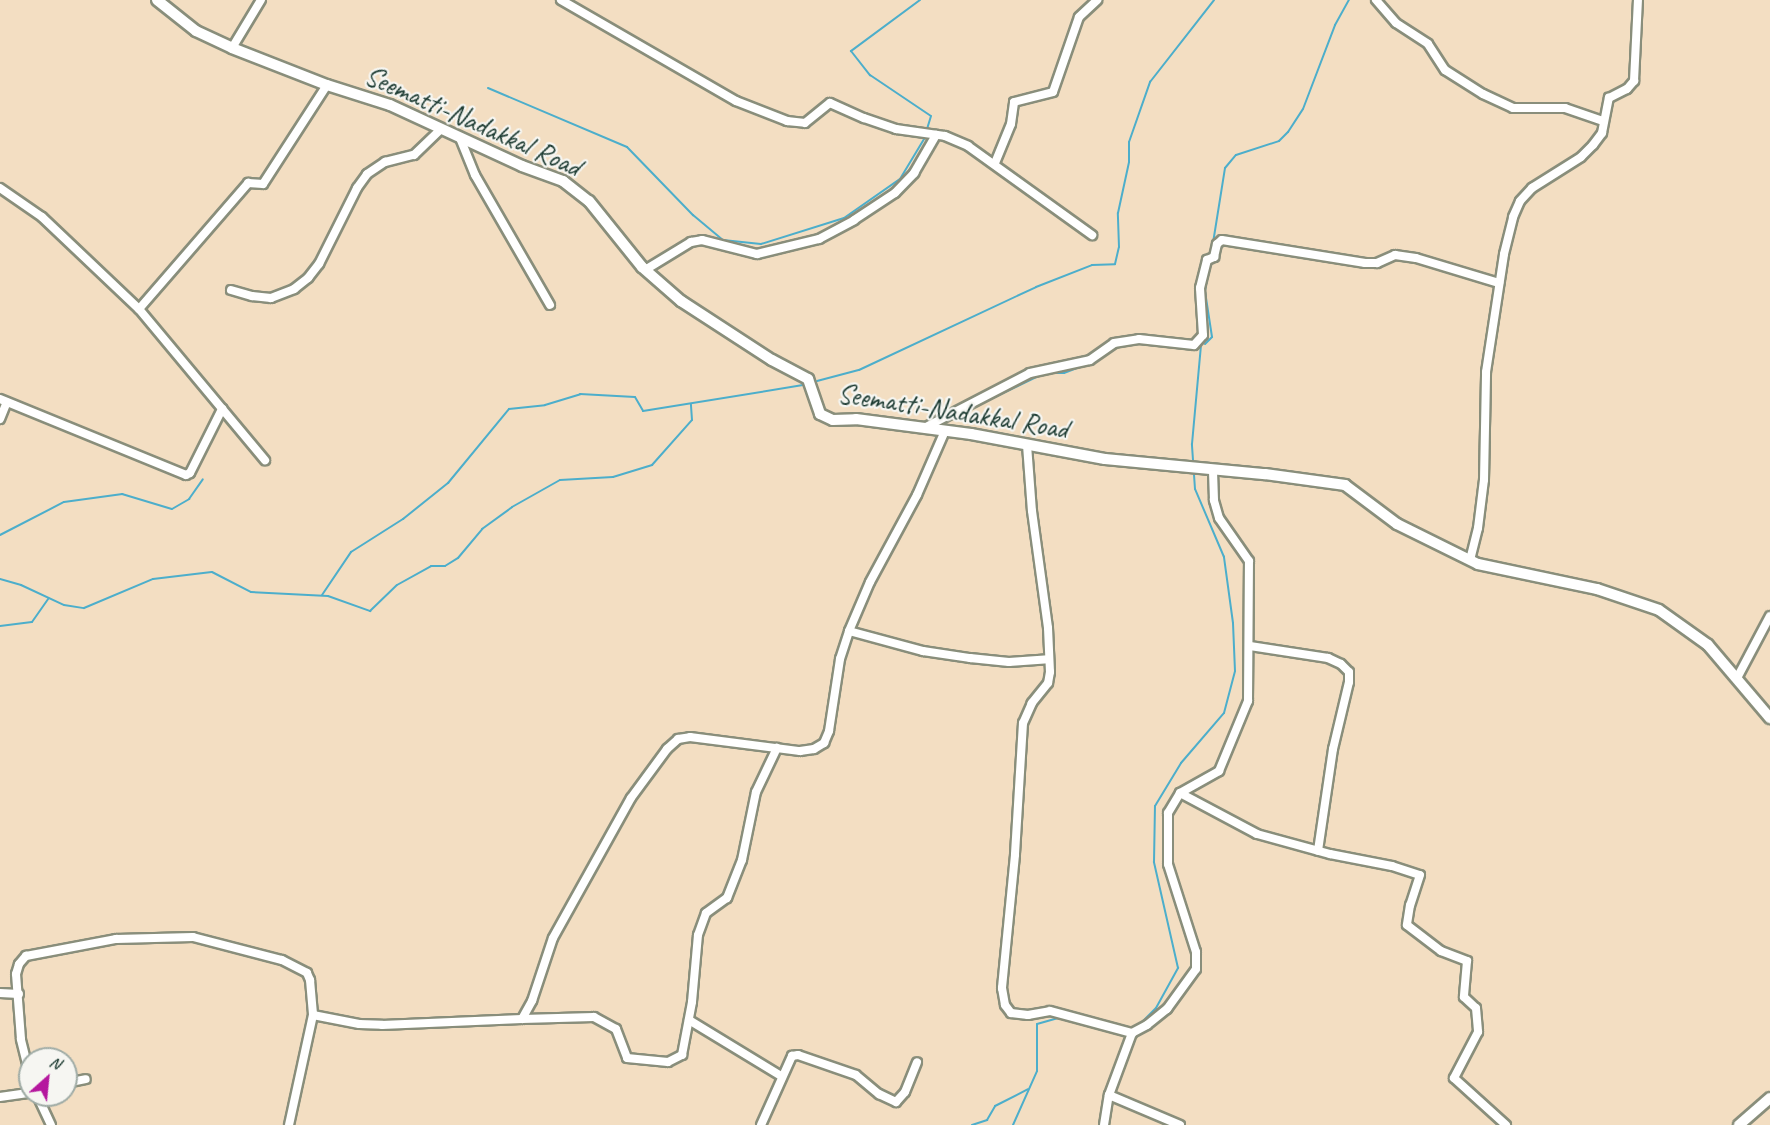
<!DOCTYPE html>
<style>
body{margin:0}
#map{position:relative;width:1770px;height:1125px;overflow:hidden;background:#f3dec2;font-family:Caveat,sans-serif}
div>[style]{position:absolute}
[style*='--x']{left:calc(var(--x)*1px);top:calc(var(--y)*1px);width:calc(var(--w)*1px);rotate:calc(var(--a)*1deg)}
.stream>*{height:2px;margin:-1px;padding:0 1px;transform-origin:1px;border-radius:1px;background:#4caecb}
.roads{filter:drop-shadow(2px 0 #898e7b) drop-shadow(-2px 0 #898e7b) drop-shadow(0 2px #898e7b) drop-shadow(0 -2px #898e7b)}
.minor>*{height:8px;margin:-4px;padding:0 4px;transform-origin:4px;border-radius:4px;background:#fff}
.tertiary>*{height:10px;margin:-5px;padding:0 5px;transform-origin:5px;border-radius:5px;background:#fff}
span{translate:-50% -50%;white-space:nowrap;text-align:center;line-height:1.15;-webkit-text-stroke:4.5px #f6f6f2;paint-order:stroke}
.street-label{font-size:28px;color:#1f3d34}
.north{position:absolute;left:18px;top:1047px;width:60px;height:60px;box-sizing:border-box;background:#f6f6f2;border:2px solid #a0aca6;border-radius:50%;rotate:27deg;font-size:16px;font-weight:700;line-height:24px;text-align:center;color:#1f3d34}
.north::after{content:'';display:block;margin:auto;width:21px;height:27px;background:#b5179e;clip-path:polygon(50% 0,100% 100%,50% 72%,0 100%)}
</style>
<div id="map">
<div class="stream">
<div style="--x:920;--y:0;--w:86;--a:143.5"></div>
<div style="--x:851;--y:51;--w:31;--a:52"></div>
<div style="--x:870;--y:75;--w:73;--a:33.9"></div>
<div style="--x:931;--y:116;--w:14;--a:107"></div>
<div style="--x:488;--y:88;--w:151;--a:23"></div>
<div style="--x:627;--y:147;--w:95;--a:45.9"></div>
<div style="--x:693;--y:215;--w:39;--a:40"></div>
<div style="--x:723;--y:240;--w:38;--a:6"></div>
<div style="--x:761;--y:244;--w:87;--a:-17.4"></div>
<div style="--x:844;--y:218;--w:68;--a:-34.9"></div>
<div style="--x:900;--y:179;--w:47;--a:-59"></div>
<div style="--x:1213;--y:243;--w:76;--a:-80.9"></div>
<div style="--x:1225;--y:168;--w:17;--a:-50"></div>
<div style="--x:1236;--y:155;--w:45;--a:-18"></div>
<div style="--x:1279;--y:141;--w:13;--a:-45"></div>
<div style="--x:1288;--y:132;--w:27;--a:-57"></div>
<div style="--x:1303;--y:109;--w:90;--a:-69.1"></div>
<div style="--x:1335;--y:25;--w:29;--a:-61"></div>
<div style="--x:1135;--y:343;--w:57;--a:6"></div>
<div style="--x:1205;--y:344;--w:10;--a:-45"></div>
<div style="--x:1212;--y:337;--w:47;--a:-98.7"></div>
<div style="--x:1205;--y:291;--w:19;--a:-81"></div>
<div style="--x:817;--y:381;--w:43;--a:-14.7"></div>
<div style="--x:859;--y:370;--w:195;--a:-25.1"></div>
<div style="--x:1036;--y:287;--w:60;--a:-21.4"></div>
<div style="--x:1092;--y:265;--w:23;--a:-2"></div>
<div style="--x:1115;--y:264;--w:17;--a:-77"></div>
<div style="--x:1119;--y:247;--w:34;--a:-92"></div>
<div style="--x:1118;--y:213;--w:52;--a:-77.8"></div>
<div style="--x:1129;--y:162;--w:20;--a:-90"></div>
<div style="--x:1129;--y:142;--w:64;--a:-70.7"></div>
<div style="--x:1150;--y:82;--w:104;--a:-52"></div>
<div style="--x:964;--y:412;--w:90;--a:-25.7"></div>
<div style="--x:1045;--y:373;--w:19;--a:0"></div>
<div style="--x:1064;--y:373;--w:31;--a:-21"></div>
<div style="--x:1193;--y:460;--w:16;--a:-94"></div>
<div style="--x:1192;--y:444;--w:98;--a:-84.8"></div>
<div style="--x:0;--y:535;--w:72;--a:-27.3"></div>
<div style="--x:64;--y:502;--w:59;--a:-7.9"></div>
<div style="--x:122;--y:494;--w:52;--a:16.7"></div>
<div style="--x:172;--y:509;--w:20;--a:-30"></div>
<div style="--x:189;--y:499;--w:24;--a:-55"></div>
<div style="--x:0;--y:579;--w:22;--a:16"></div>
<div style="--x:21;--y:585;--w:47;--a:24.9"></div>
<div style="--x:64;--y:605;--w:20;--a:9"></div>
<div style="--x:84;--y:608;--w:75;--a:-22.8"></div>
<div style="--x:153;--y:579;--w:59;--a:-6.8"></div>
<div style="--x:212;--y:572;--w:44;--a:27.1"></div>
<div style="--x:251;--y:592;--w:77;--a:3"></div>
<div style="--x:328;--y:596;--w:45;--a:19.7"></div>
<div style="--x:370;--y:611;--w:37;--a:-44"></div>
<div style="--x:397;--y:585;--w:39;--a:-29"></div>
<div style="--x:431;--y:566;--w:14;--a:0"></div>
<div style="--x:445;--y:566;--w:15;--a:-32"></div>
<div style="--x:458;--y:558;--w:38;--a:-50"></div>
<div style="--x:482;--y:529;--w:37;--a:-36"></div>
<div style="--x:512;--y:507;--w:55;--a:-29.4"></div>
<div style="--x:560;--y:480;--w:53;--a:-3.2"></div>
<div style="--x:613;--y:477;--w:41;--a:-17.1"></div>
<div style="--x:652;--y:465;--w:60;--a:-48.4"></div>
<div style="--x:692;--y:420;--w:16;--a:-94"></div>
<div style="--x:322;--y:595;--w:52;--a:-56"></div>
<div style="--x:351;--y:552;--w:62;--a:-32.4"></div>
<div style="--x:403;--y:519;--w:58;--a:-38.7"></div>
<div style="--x:448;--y:483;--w:96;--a:-50.5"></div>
<div style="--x:509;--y:409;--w:36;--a:-6"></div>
<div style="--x:545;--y:405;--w:37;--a:-17"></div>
<div style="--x:580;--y:394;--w:55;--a:3.1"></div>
<div style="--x:635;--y:397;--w:16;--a:60"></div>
<div style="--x:643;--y:411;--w:162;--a:-9.2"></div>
<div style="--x:0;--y:626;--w:32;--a:-7"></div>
<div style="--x:32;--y:622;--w:29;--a:-55"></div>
<div style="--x:1139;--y:1025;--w:24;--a:-45"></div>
<div style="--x:1156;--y:1008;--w:46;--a:-61.2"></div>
<div style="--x:1178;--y:968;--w:109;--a:-102.8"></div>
<div style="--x:1154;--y:862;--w:56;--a:-89"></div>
<div style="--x:1155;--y:806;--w:50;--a:-58.8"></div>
<div style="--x:1181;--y:763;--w:66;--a:-49.3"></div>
<div style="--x:1224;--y:713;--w:43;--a:-75.3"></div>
<div style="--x:1235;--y:671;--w:48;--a:-92.4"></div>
<div style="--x:1233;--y:623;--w:67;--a:-97.8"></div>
<div style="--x:1224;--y:557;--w:74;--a:-113.1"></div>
<div style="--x:1195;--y:489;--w:14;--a:-94"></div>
<div style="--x:972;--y:1125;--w:16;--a:-18"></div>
<div style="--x:987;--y:1120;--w:16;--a:-60"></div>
<div style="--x:995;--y:1106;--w:37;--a:-27"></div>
<div style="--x:1013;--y:1125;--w:59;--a:-66"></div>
<div style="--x:1037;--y:1071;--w:47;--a:-90"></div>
<div style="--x:1037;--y:1024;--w:22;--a:-16"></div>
<div style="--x:1058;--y:1018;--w:13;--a:13"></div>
</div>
<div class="roads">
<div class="minor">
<div style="--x:561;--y:0;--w:202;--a:30"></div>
<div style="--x:736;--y:101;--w:55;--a:21.4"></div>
<div style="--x:787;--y:121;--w:18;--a:6"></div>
<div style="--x:805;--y:123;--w:32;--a:-39"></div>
<div style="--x:830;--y:103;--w:37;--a:24"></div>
<div style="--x:864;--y:118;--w:34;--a:19"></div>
<div style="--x:896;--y:129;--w:49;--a:8.1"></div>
<div style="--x:945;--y:136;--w:25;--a:23"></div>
<div style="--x:968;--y:146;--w:153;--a:35.7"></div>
<div style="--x:1376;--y:0;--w:30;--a:49"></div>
<div style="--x:1396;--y:23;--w:38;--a:33"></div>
<div style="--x:1428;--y:44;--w:31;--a:57"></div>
<div style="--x:1445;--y:70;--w:45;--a:32.3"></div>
<div style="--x:1483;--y:94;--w:33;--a:25"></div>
<div style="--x:1513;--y:108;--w:52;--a:0"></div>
<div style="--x:1565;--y:108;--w:40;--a:18.9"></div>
<div style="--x:232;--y:48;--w:56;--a:-58.9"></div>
<div style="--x:460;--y:138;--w:40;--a:68"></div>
<div style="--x:475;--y:175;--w:150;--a:60"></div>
<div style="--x:995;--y:163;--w:42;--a:-67.7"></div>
<div style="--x:1011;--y:124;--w:22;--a:-82"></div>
<div style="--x:1014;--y:102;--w:40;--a:-14.4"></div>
<div style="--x:1053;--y:92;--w:79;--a:-70.9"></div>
<div style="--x:1079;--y:17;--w:25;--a:-43"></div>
<div style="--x:0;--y:188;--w:51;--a:34.6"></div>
<div style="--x:42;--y:217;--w:134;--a:43.5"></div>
<div style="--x:139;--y:309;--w:167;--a:-49.1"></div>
<div style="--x:248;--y:183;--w:15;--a:4"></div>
<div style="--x:263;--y:184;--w:118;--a:-57.1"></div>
<div style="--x:645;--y:270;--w:54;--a:-31.3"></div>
<div style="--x:691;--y:242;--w:11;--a:-10"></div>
<div style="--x:702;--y:240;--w:57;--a:14.3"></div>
<div style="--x:757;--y:254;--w:64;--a:-13.6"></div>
<div style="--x:819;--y:239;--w:40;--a:-28"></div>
<div style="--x:854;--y:220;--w:49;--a:-33.4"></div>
<div style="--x:895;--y:193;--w:28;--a:-46"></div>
<div style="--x:914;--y:173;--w:44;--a:-59.9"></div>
<div style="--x:231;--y:290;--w:22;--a:16"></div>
<div style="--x:252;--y:296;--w:19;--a:6"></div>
<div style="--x:271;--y:298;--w:25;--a:-21"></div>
<div style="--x:294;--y:289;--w:18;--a:-38"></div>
<div style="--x:308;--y:278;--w:18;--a:-52"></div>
<div style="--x:319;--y:264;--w:85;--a:-63.4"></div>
<div style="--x:357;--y:188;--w:17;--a:-54"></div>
<div style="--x:367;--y:174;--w:22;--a:-34"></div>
<div style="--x:385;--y:162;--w:30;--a:-14"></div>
<div style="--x:414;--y:155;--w:37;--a:-44"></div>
<div style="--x:139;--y:309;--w:197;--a:50.2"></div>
<div style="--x:0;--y:399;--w:201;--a:22.2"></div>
<div style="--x:186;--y:475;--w:4;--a:-27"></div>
<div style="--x:190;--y:473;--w:72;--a:-63.4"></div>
<div style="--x:0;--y:419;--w:18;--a:-68"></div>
<div style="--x:924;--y:428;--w:119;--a:-27.4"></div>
<div style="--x:1030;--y:373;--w:61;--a:-12.2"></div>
<div style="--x:1090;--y:360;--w:29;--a:-35"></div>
<div style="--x:1114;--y:343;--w:25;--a:-9"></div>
<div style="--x:1139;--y:339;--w:55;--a:6.2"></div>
<div style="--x:1194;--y:345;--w:13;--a:-48"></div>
<div style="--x:1203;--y:335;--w:47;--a:-93.7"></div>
<div style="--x:1200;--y:288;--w:29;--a:-76"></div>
<div style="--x:1207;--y:260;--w:8;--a:-23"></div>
<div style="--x:1214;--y:257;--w:13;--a:-77"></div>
<div style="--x:1217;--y:244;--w:6;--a:-39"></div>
<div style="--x:1222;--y:240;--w:145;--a:9.1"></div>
<div style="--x:1365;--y:263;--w:12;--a:0"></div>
<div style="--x:1377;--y:263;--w:20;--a:-24"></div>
<div style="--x:1395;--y:255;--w:21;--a:8"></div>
<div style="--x:1416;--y:258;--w:87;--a:16.8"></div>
<div style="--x:1027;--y:445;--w:66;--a:85.7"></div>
<div style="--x:1032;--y:511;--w:118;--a:82.2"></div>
<div style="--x:1048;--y:628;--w:44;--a:87.4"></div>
<div style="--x:1050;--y:672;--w:11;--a:100"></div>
<div style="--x:1048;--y:683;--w:26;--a:129"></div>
<div style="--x:1032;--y:703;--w:22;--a:114"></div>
<div style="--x:1023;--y:723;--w:132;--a:93.5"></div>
<div style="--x:1015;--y:855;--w:134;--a:95.6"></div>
<div style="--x:1002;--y:988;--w:17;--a:80"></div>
<div style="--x:1005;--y:1005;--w:10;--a:53"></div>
<div style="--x:1011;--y:1013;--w:17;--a:7"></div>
<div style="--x:1028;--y:1015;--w:22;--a:-10"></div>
<div style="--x:1050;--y:1011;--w:85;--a:15"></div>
<div style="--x:1470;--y:560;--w:33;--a:-76"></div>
<div style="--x:1478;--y:528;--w:48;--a:-82.9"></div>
<div style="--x:1484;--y:480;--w:108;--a:-88.9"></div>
<div style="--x:1486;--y:372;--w:119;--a:-81.3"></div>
<div style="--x:1504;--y:254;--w:38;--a:-76"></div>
<div style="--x:1513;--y:217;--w:17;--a:-66"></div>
<div style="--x:1520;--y:201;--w:18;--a:-47"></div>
<div style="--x:1532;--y:188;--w:58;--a:-32.3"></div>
<div style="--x:1581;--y:157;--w:17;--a:-45"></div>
<div style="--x:1593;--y:145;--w:15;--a:-53"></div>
<div style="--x:1602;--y:133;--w:36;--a:-79"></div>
<div style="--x:1609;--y:98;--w:20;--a:-27"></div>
<div style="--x:1627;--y:89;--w:11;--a:-49"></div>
<div style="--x:1634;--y:81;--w:81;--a:-87.2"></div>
<div style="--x:849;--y:631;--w:77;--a:15.1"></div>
<div style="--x:923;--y:651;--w:48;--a:8.5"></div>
<div style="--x:970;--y:658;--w:39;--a:6"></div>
<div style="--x:1009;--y:662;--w:39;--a:-4"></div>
<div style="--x:1250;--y:646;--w:79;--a:8.7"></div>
<div style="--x:1328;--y:658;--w:14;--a:25"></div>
<div style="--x:1341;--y:664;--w:11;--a:45"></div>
<div style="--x:1349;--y:672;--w:10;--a:90"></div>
<div style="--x:1349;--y:682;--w:69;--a:103.4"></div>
<div style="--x:1333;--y:749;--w:103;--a:98.4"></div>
<div style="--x:1737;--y:678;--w:70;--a:-62"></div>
<div style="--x:1180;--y:793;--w:87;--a:28"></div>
<div style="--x:1257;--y:834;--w:76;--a:15.3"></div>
<div style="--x:1330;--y:854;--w:63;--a:11"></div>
<div style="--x:1392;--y:866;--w:29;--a:18"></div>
<div style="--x:1420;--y:875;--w:32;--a:108"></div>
<div style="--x:1410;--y:905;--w:20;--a:99"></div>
<div style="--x:1407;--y:925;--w:43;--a:37.4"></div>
<div style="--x:1441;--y:951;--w:28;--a:21"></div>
<div style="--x:1467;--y:961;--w:36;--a:95"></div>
<div style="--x:1464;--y:997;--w:16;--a:43"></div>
<div style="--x:1476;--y:1008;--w:24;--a:85"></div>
<div style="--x:1478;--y:1032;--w:52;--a:117.6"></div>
<div style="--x:1454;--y:1078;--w:70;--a:42.1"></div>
<div style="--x:0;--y:993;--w:19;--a:3"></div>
<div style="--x:522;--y:1019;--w:72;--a:-1.6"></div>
<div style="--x:594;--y:1017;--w:25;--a:29"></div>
<div style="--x:616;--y:1029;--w:31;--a:69"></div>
<div style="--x:627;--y:1058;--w:41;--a:5.6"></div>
<div style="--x:668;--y:1062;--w:16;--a:-27"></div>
<div style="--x:682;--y:1055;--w:54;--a:-79.3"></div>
<div style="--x:692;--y:1002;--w:67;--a:-84.9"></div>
<div style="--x:698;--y:935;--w:23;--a:-70"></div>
<div style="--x:706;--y:913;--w:26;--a:-36"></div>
<div style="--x:727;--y:898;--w:41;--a:-68.5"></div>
<div style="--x:742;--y:860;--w:69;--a:-78.4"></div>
<div style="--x:756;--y:792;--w:49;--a:-64.5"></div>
<div style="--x:689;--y:1020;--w:108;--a:31.3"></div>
<div style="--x:30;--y:1076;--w:38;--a:-104"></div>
<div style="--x:21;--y:1039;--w:65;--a:-94.4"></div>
<div style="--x:16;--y:974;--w:10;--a:-73"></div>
<div style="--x:19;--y:964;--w:11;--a:-49"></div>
<div style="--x:26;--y:956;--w:92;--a:-10.7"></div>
<div style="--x:116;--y:939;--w:77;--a:-1.5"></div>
<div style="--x:193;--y:937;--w:92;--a:14.5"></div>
<div style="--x:282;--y:960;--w:28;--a:27"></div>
<div style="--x:307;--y:973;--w:8;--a:67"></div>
<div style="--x:310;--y:980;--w:35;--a:85"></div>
<div style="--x:313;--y:1015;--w:47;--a:11.1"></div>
<div style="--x:359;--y:1024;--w:23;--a:2"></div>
<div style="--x:382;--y:1025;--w:140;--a:-2.5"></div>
<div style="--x:522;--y:1019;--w:21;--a:-61"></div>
<div style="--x:532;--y:1001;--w:66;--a:-71.6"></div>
<div style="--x:553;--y:938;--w:160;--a:-60.9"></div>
<div style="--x:631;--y:798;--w:61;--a:-53.7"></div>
<div style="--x:667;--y:749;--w:15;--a:-42"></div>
<div style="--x:678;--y:739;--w:12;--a:-9"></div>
<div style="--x:690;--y:737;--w:111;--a:7.3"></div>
<div style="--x:800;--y:751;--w:14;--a:-8"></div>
<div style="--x:814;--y:749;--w:12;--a:-31"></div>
<div style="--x:824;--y:743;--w:13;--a:-67"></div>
<div style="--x:829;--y:731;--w:73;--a:-81.3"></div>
<div style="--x:840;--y:659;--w:29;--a:-72"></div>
<div style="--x:849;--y:631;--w:53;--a:-66.8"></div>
<div style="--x:870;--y:582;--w:99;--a:-61.6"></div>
<div style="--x:917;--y:495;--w:70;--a:-66.4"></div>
<div style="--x:66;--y:1083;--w:20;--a:-11"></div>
<div style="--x:37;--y:1095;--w:33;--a:65"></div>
<div style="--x:1109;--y:1095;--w:77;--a:22.9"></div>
<div style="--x:0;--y:1097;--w:30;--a:-8"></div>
<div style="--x:289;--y:1125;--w:113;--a:-77.7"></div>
<div style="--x:761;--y:1125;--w:76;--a:-65.8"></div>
<div style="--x:792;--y:1056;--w:6;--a:-9"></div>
<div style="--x:798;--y:1055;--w:61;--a:19"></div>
<div style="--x:856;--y:1075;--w:30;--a:40"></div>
<div style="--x:879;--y:1094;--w:19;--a:25"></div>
<div style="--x:896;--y:1102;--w:13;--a:-48"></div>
<div style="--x:905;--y:1092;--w:32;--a:-68"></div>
<div style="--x:1104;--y:1125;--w:30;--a:-81"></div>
<div style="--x:1109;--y:1095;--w:66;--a:-69.6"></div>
<div style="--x:1132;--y:1033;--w:17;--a:-28"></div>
<div style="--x:1147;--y:1025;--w:26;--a:-39"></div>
<div style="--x:1167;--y:1009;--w:49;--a:-54.1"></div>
<div style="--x:1196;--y:969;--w:17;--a:-90"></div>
<div style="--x:1196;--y:952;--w:92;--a:-107.7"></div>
<div style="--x:1168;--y:864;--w:51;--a:-90"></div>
<div style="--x:1168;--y:813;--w:23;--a:-59"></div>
<div style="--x:1180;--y:793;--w:45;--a:-29.4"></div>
<div style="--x:1219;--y:771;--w:76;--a:-67.5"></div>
<div style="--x:1248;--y:701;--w:140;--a:-89.6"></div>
<div style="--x:1249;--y:561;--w:52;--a:-124.9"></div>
<div style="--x:1219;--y:518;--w:19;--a:-106"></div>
<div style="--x:1214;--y:500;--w:31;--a:-92"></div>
</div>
<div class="tertiary">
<div style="--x:157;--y:0;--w:50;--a:38.5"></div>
<div style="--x:196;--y:31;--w:40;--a:25"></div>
<div style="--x:232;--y:48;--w:102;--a:21.3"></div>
<div style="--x:327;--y:85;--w:66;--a:17.6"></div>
<div style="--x:390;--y:105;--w:145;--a:24.8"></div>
<div style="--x:522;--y:166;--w:44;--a:20.1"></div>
<div style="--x:563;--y:181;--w:33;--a:38"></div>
<div style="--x:589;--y:201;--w:85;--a:51.2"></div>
<div style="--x:642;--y:267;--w:52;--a:41.1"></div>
<div style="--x:681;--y:301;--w:108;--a:33"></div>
<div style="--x:772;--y:360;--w:41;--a:27.8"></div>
<div style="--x:808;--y:379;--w:37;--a:71"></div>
<div style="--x:820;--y:414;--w:14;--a:25"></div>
<div style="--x:833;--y:420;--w:23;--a:-2"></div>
<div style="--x:856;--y:419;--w:116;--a:7.4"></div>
<div style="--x:971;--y:434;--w:136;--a:10.6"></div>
<div style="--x:1105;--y:459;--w:161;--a:5.4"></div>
<div style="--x:1265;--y:474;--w:81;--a:7.8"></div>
<div style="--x:1345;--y:485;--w:65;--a:36.9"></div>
<div style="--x:1397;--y:524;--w:90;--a:26.3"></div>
<div style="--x:1478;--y:564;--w:122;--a:11.9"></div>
<div style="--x:1597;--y:589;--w:65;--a:18.7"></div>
<div style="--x:1659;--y:610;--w:60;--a:35.5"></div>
<div style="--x:1708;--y:645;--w:96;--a:49.7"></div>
<div style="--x:1739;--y:1125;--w:41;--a:-41.1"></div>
</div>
</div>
<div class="street-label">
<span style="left:473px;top:121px;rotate:24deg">Seematti-Nadakkal Road</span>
<span style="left:953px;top:411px;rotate:9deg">Seematti-Nadakkal Road</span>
</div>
<div class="north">N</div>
</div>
